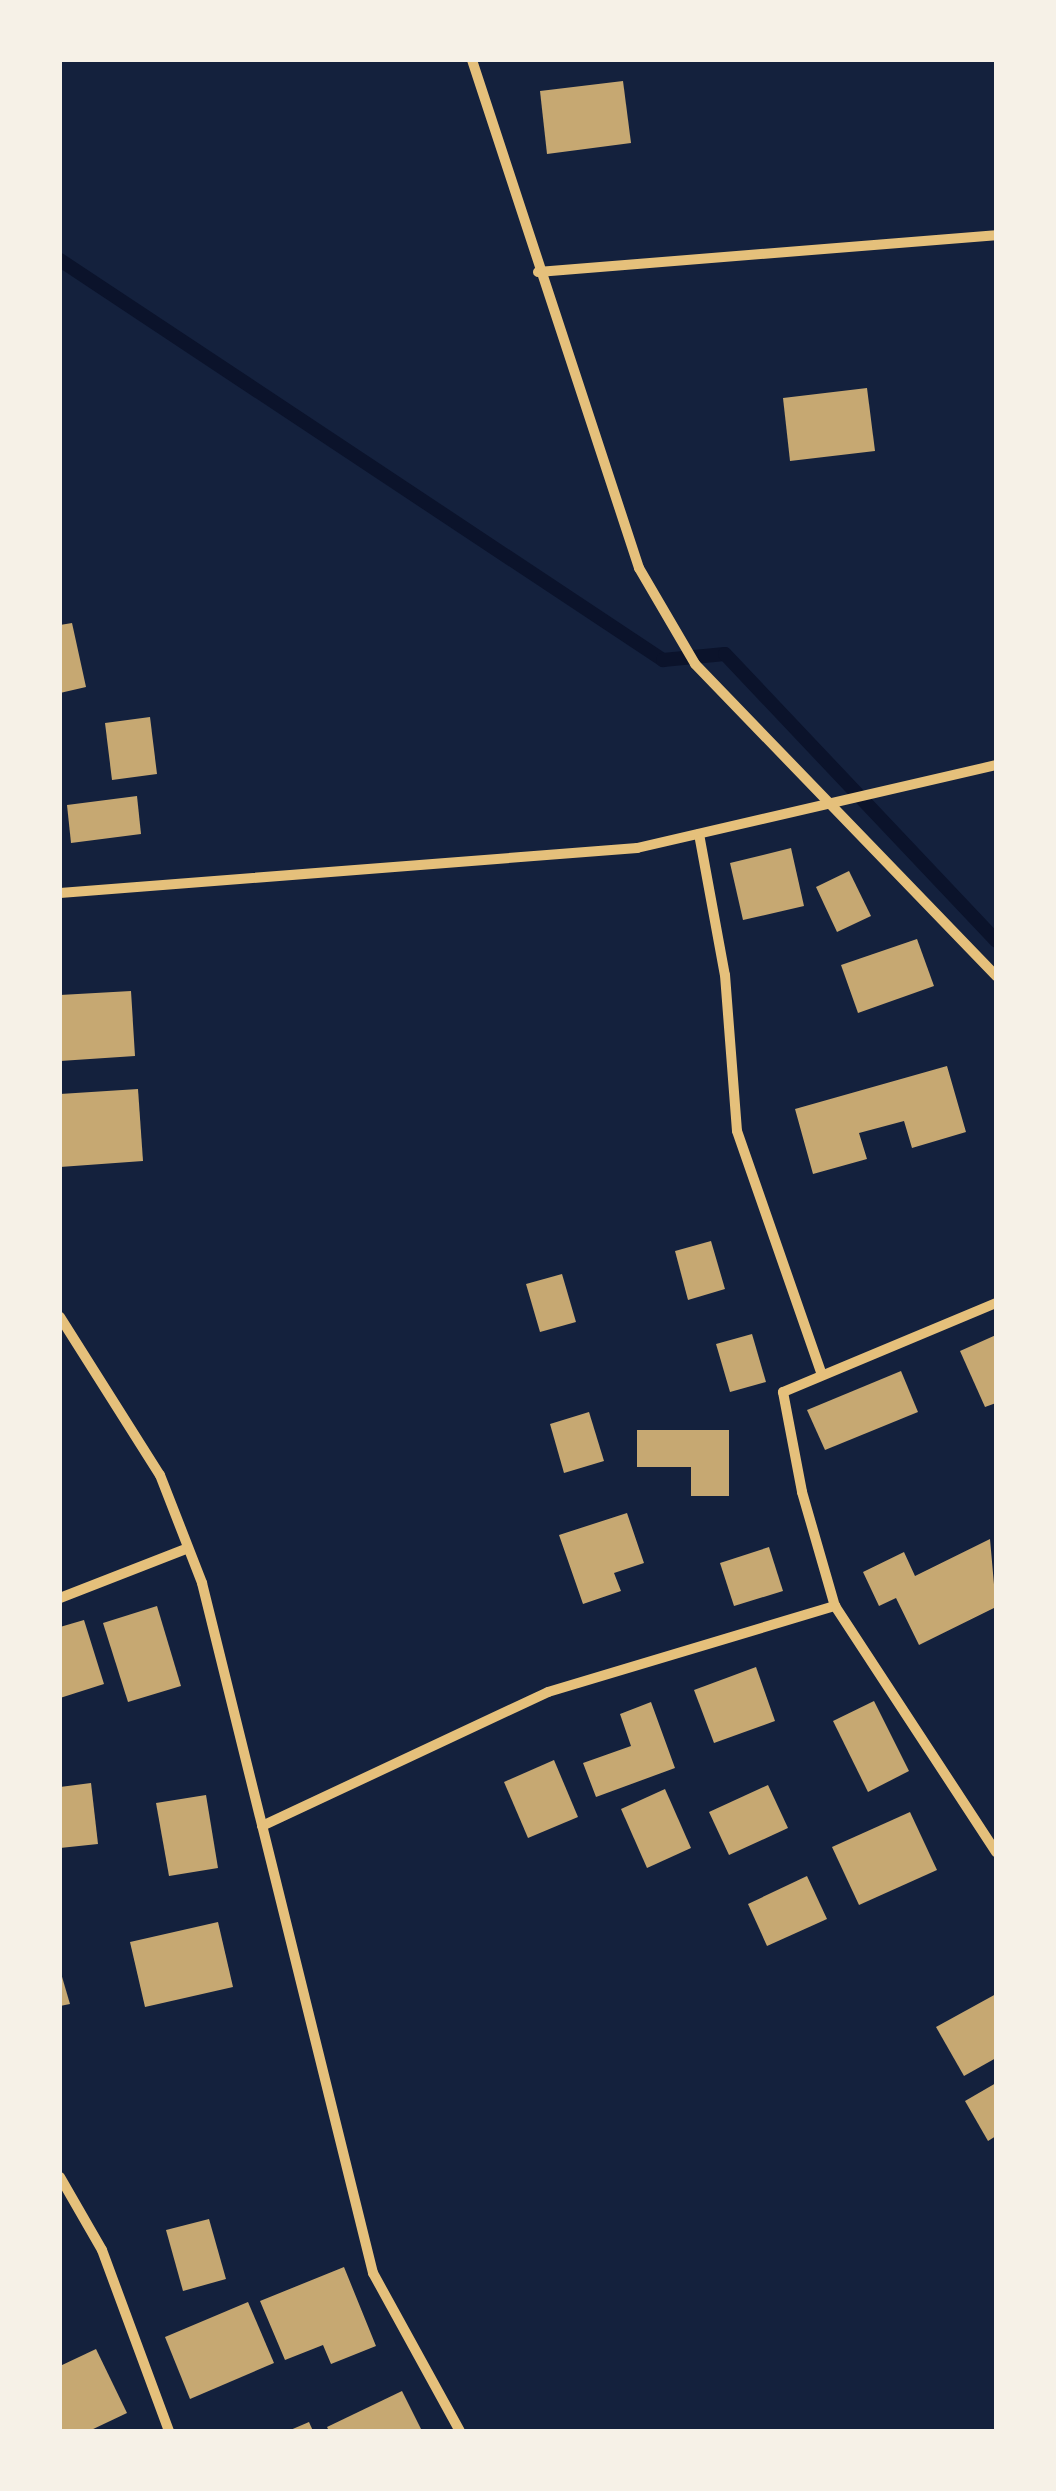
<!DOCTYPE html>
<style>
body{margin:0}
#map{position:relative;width:1056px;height:2491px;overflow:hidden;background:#14213d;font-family:Cabin,sans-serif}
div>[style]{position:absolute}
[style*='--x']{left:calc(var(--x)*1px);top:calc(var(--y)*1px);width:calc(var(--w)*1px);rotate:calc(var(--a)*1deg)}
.stream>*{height:14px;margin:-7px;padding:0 7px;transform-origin:7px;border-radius:7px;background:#0b132b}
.building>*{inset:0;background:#c6a872}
.minor>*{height:10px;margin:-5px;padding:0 5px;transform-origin:5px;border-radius:5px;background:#e5c07b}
span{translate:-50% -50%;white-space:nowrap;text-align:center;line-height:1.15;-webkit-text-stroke:8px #f6f1e7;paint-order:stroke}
.frame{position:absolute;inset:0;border:62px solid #f6f1e7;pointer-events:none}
</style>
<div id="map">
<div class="stream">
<div style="--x:60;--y:260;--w:724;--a:33.56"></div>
<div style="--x:663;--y:660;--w:62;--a:-5.5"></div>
<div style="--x:725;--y:654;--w:395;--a:46.6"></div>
</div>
<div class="building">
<div style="clip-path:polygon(623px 81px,631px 143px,547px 154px,540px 91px)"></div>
<div style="clip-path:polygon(867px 388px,875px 451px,790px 461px,783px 398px)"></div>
<div style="clip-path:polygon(72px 623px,86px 687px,60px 693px,60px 625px)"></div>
<div style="clip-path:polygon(150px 717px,157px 774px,112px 780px,105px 723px)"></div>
<div style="clip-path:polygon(137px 796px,141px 834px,71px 843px,67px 805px)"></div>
<div style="clip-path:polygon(791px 848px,804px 906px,743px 920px,730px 863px)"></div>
<div style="clip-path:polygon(849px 871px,871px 916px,837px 932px,816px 887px)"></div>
<div style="clip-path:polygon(917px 939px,934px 986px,858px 1013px,841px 965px)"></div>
<div style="clip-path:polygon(131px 991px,135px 1056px,60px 1061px,60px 995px)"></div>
<div style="clip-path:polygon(947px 1066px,966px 1132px,912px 1148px,904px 1121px,859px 1133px,867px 1159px,813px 1174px,795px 1109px)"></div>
<div style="clip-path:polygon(138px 1089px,143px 1161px,60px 1167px,60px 1094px)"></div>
<div style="clip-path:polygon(711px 1241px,725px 1289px,688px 1300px,675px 1251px)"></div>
<div style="clip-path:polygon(562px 1274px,576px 1322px,540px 1332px,526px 1284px)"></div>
<div style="clip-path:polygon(752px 1334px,766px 1382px,730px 1392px,716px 1344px)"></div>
<div style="clip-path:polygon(996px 1335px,996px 1403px,985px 1407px,960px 1351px)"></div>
<div style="clip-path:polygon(901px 1371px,918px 1412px,825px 1450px,807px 1410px)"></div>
<div style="clip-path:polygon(589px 1412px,604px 1461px,564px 1473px,550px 1424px)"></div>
<div style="clip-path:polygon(637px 1430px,729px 1430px,729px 1496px,691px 1496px,691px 1467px,637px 1467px)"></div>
<div style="clip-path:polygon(627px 1513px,644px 1563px,614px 1573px,621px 1591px,583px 1604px,559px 1535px)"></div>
<div style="clip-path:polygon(990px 1539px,996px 1607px,919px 1645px,896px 1598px,879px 1606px,863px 1572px,904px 1552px,915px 1576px)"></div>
<div style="clip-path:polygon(769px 1547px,783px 1591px,734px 1606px,720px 1563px)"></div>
<div style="clip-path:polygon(157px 1606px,181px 1686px,128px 1702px,103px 1623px)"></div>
<div style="clip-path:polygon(84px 1620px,104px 1684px,60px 1698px,60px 1627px)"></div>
<div style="clip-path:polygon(756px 1667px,775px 1721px,714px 1743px,694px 1690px)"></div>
<div style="clip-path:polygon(874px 1701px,909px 1771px,868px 1792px,833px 1721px)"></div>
<div style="clip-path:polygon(651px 1702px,675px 1768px,596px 1797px,583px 1763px,631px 1746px,620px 1714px)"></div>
<div style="clip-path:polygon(554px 1760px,578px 1817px,528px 1838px,504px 1782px)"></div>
<div style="clip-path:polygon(91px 1783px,98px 1844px,60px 1848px,60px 1787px)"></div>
<div style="clip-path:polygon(768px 1785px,788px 1828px,729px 1855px,709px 1812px)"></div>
<div style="clip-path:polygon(665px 1789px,691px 1848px,647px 1868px,621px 1809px)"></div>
<div style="clip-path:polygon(206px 1795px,218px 1868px,169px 1876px,156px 1803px)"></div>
<div style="clip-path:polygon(910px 1812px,937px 1870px,859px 1905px,832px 1847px)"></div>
<div style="clip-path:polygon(807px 1876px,827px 1919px,767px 1946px,748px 1904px)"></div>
<div style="clip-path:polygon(218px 1922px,233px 1987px,145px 2007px,130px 1942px)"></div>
<div style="clip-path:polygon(60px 1970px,70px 2004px,60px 2006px)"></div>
<div style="clip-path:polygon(996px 1994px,996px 2058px,964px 2076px,936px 2027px)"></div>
<div style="clip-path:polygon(996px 2083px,996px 2136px,988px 2141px,965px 2101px)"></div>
<div style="clip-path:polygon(209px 2219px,226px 2279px,183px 2291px,166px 2230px)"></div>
<div style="clip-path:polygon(344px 2267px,376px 2346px,331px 2364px,323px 2345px,285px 2360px,260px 2301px)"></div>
<div style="clip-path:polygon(248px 2302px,274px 2363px,190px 2399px,165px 2337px)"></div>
<div style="clip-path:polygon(96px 2349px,127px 2413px,89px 2431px,60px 2431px,60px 2366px)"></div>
<div style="clip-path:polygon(402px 2391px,422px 2431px,329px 2431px,327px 2427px)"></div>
<div style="clip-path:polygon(309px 2422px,313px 2431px,288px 2431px)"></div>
</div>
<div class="minor">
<div style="--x:472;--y:60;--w:535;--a:71.8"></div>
<div style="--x:639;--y:568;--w:111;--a:59.7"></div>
<div style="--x:695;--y:664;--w:434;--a:46"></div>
<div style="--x:538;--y:272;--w:459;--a:-4.6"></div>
<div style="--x:699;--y:834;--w:143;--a:79.6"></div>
<div style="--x:725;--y:975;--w:156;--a:85.6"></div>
<div style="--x:737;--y:1131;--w:258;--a:70.8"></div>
<div style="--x:60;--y:893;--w:579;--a:-4.46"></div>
<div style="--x:637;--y:848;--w:368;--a:-13"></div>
<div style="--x:996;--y:1303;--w:231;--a:157.3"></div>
<div style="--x:783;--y:1392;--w:102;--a:79.2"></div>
<div style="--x:802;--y:1492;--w:119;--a:73.9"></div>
<div style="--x:835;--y:1606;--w:294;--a:56.8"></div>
<div style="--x:60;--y:1317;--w:187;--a:57.7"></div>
<div style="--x:160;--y:1475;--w:116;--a:68.7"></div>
<div style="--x:202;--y:1583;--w:711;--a:76.08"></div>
<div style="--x:373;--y:2273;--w:180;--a:61.2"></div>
<div style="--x:60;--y:1598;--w:137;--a:-21.3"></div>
<div style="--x:262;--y:1826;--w:316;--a:-25.1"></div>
<div style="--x:548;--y:1692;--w:300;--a:-16.7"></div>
<div style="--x:60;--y:2177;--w:84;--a:60.1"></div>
<div style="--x:102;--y:2250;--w:193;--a:69.7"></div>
</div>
<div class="frame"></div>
</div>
